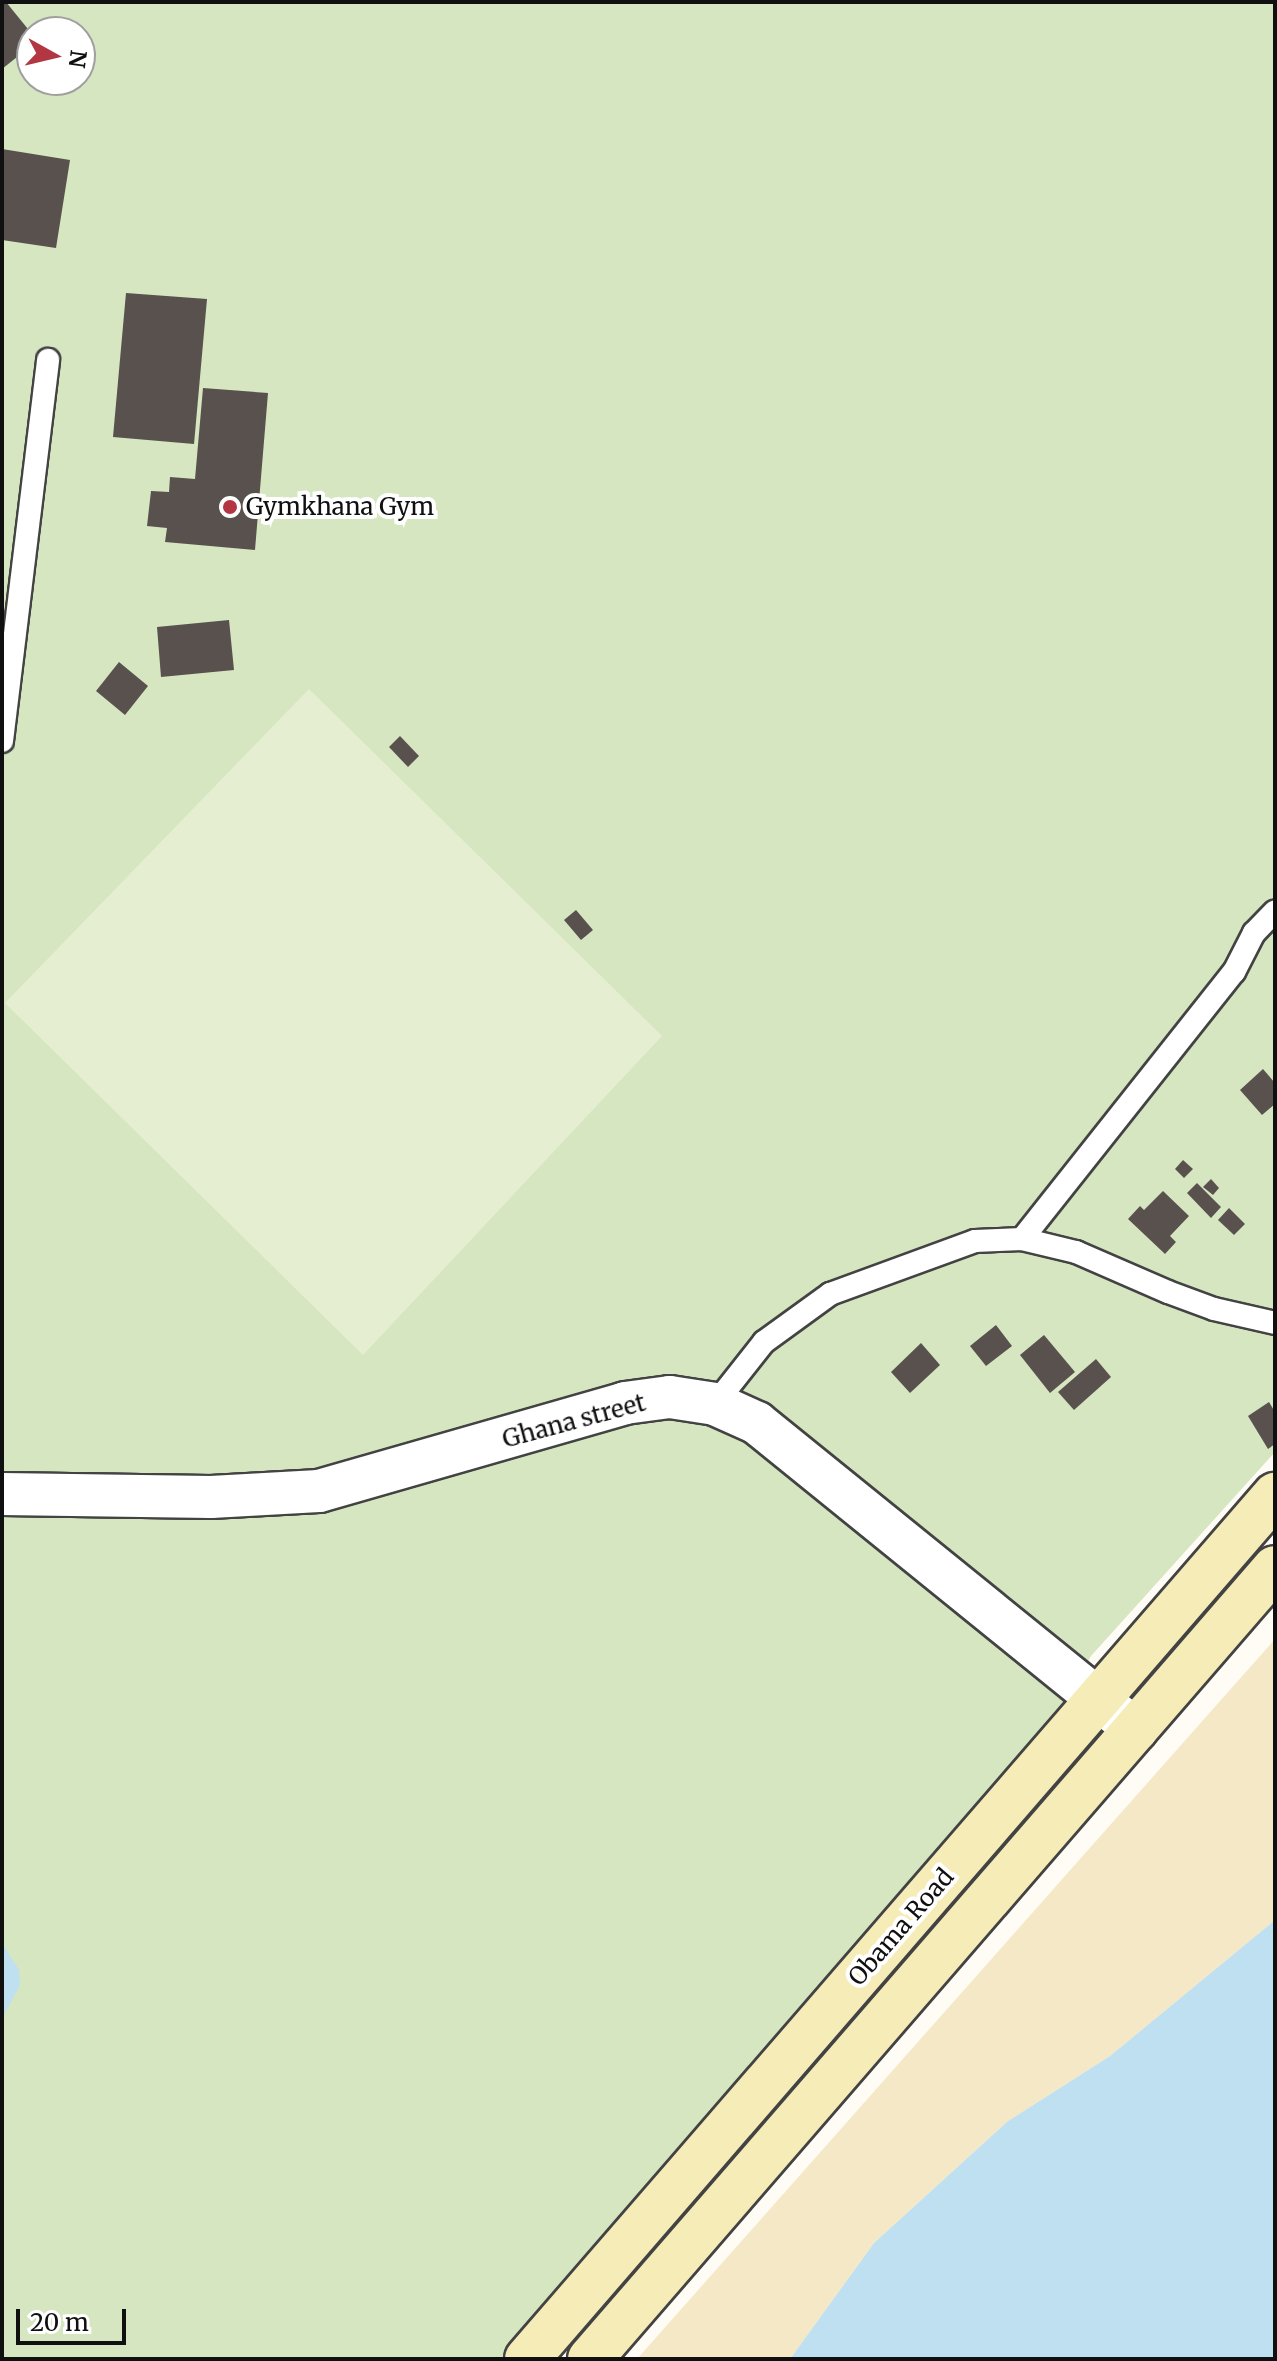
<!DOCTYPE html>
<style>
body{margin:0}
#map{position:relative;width:1277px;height:2361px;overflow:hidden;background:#fefcf5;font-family:Merriweather,serif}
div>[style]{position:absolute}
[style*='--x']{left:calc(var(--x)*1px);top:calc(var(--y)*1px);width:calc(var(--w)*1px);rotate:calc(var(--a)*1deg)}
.green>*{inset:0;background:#d6e6c1}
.sand>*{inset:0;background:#f5e8c6}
.pitch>*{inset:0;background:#e6eed2}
.water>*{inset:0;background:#bfe0f0}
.building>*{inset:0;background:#58514e}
.roads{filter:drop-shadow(2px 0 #434343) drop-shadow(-2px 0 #434343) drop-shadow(0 2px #434343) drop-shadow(0 -2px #434343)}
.lane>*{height:22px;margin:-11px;padding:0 11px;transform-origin:11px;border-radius:11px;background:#fff}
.street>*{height:42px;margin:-21px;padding:0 21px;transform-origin:21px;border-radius:21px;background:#fff}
.secondary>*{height:44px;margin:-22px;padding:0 22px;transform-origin:22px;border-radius:22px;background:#f6ecb8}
.dots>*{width:22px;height:22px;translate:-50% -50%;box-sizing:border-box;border:4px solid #fff;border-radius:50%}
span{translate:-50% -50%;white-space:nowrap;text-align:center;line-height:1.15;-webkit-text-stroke:8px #fff;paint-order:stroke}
.poi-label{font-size:24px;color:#101010}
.left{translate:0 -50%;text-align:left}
.street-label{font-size:24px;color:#101010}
.frame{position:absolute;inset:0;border:4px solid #101010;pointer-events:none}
.north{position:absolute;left:16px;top:16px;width:80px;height:80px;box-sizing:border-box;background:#fff;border:2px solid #9f9f9f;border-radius:50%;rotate:98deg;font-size:22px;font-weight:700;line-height:32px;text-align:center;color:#101010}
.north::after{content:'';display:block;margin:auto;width:28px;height:36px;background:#b23743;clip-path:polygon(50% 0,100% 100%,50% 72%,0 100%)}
.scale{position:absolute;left:16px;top:2309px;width:110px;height:36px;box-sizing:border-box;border:4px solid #101010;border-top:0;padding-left:10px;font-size:24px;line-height:28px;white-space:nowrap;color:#101010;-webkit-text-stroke:6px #fff;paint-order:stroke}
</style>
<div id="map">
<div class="green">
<div style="clip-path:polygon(evenodd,2px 2px,1275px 2px,1275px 1452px,1091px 1656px,1015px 1786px,555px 2359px,2px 2359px,2px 2px,32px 32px,80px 32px,80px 80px,32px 80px,32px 32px)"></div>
</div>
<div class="sand">
<div style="clip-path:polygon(1275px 1639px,1275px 1920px,1110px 2056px,1008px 2121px,874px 2243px,790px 2359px,637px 2359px)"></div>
</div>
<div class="pitch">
<div style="clip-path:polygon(309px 689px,662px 1036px,363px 1355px,5px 1003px)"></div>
</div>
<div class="water">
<div style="clip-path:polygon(1275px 1920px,1275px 2359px,790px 2359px,874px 2243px,1008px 2121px,1110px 2056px)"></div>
<div style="clip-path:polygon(2px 1943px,19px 1970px,20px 1985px,2px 2019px)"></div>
</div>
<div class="building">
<div style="clip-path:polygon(2px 2px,6px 2px,32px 34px,32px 45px,2px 69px)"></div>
<div style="clip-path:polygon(2px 149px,70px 160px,56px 248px,2px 240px)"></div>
<div style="clip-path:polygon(126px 293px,207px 299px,194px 444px,113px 437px)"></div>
<div style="clip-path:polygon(203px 388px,268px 393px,255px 550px,165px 542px,167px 528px,147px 526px,151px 491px,169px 492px,170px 477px,195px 479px)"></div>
<div style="clip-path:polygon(229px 620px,234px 670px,161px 677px,157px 627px)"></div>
<div style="clip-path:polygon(119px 662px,148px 686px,125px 715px,96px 691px)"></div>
<div style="clip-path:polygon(400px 736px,419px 756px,408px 767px,389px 747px)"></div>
<div style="clip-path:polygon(576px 910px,593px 930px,581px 940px,564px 920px)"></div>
<div style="clip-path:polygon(1263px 1069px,1275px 1083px,1275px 1104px,1262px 1115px,1240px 1090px)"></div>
<div style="clip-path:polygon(1183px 1160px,1193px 1169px,1184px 1178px,1175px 1169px)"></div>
<div style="clip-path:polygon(1211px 1179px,1219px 1188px,1213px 1195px,1203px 1187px)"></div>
<div style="clip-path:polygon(1197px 1183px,1221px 1207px,1211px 1218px,1187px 1193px)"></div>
<div style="clip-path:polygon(1163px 1191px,1189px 1216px,1170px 1236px,1176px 1242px,1165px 1254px,1128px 1219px,1140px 1206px,1144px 1210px)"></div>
<div style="clip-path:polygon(1229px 1208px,1245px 1224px,1234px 1235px,1218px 1220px)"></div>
<div style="clip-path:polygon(996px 1325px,1012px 1346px,986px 1366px,970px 1346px)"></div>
<div style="clip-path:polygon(1044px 1335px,1075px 1372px,1050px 1393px,1020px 1355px)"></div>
<div style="clip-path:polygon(921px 1343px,940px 1365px,910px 1393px,891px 1372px)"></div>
<div style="clip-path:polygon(1096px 1359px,1111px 1377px,1074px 1410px,1058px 1392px)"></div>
<div style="clip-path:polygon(1269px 1402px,1275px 1412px,1275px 1444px,1268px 1449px,1248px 1416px)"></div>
</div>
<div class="roads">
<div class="lane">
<div style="--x:2;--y:741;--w:384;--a:-83.1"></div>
<div style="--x:1022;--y:1239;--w:341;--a:-51.6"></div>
<div style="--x:1234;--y:972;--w:44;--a:-62.9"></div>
<div style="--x:1254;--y:933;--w:30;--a:-46"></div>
<div style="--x:715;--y:1404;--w:79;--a:-51.7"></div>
<div style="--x:764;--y:1342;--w:82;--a:-36"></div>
<div style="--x:830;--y:1294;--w:154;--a:-20.1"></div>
<div style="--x:975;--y:1241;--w:47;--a:-2.4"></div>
<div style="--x:1022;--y:1239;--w:56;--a:13.5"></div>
<div style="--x:1076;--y:1252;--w:100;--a:23.5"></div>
<div style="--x:1168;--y:1292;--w:49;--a:20.3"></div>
<div style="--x:1214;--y:1309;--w:63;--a:12.9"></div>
</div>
<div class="street">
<div style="--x:2;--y:1494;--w:209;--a:0.8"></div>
<div style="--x:211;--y:1497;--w:108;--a:-3.2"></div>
<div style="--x:319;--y:1491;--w:318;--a:-16"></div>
<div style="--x:625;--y:1403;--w:45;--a:-7.6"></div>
<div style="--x:670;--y:1397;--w:46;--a:8.8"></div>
<div style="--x:715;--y:1404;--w:46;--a:24.3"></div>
<div style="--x:757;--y:1423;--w:488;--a:39"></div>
</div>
<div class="secondary">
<div style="--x:527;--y:2359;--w:1143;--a:-49.12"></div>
<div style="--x:590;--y:2359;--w:1046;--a:-49.11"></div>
</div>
</div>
<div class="dots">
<div style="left:230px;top:507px;background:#b23743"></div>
</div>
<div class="poi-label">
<span class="left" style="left:246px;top:507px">Gymkhana Gym</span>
</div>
<div class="street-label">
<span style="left:574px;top:1421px;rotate:-15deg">Ghana street</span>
<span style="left:901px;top:1927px;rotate:-49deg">Obama Road</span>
</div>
<div class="frame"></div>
<div class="north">N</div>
<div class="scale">20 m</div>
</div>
